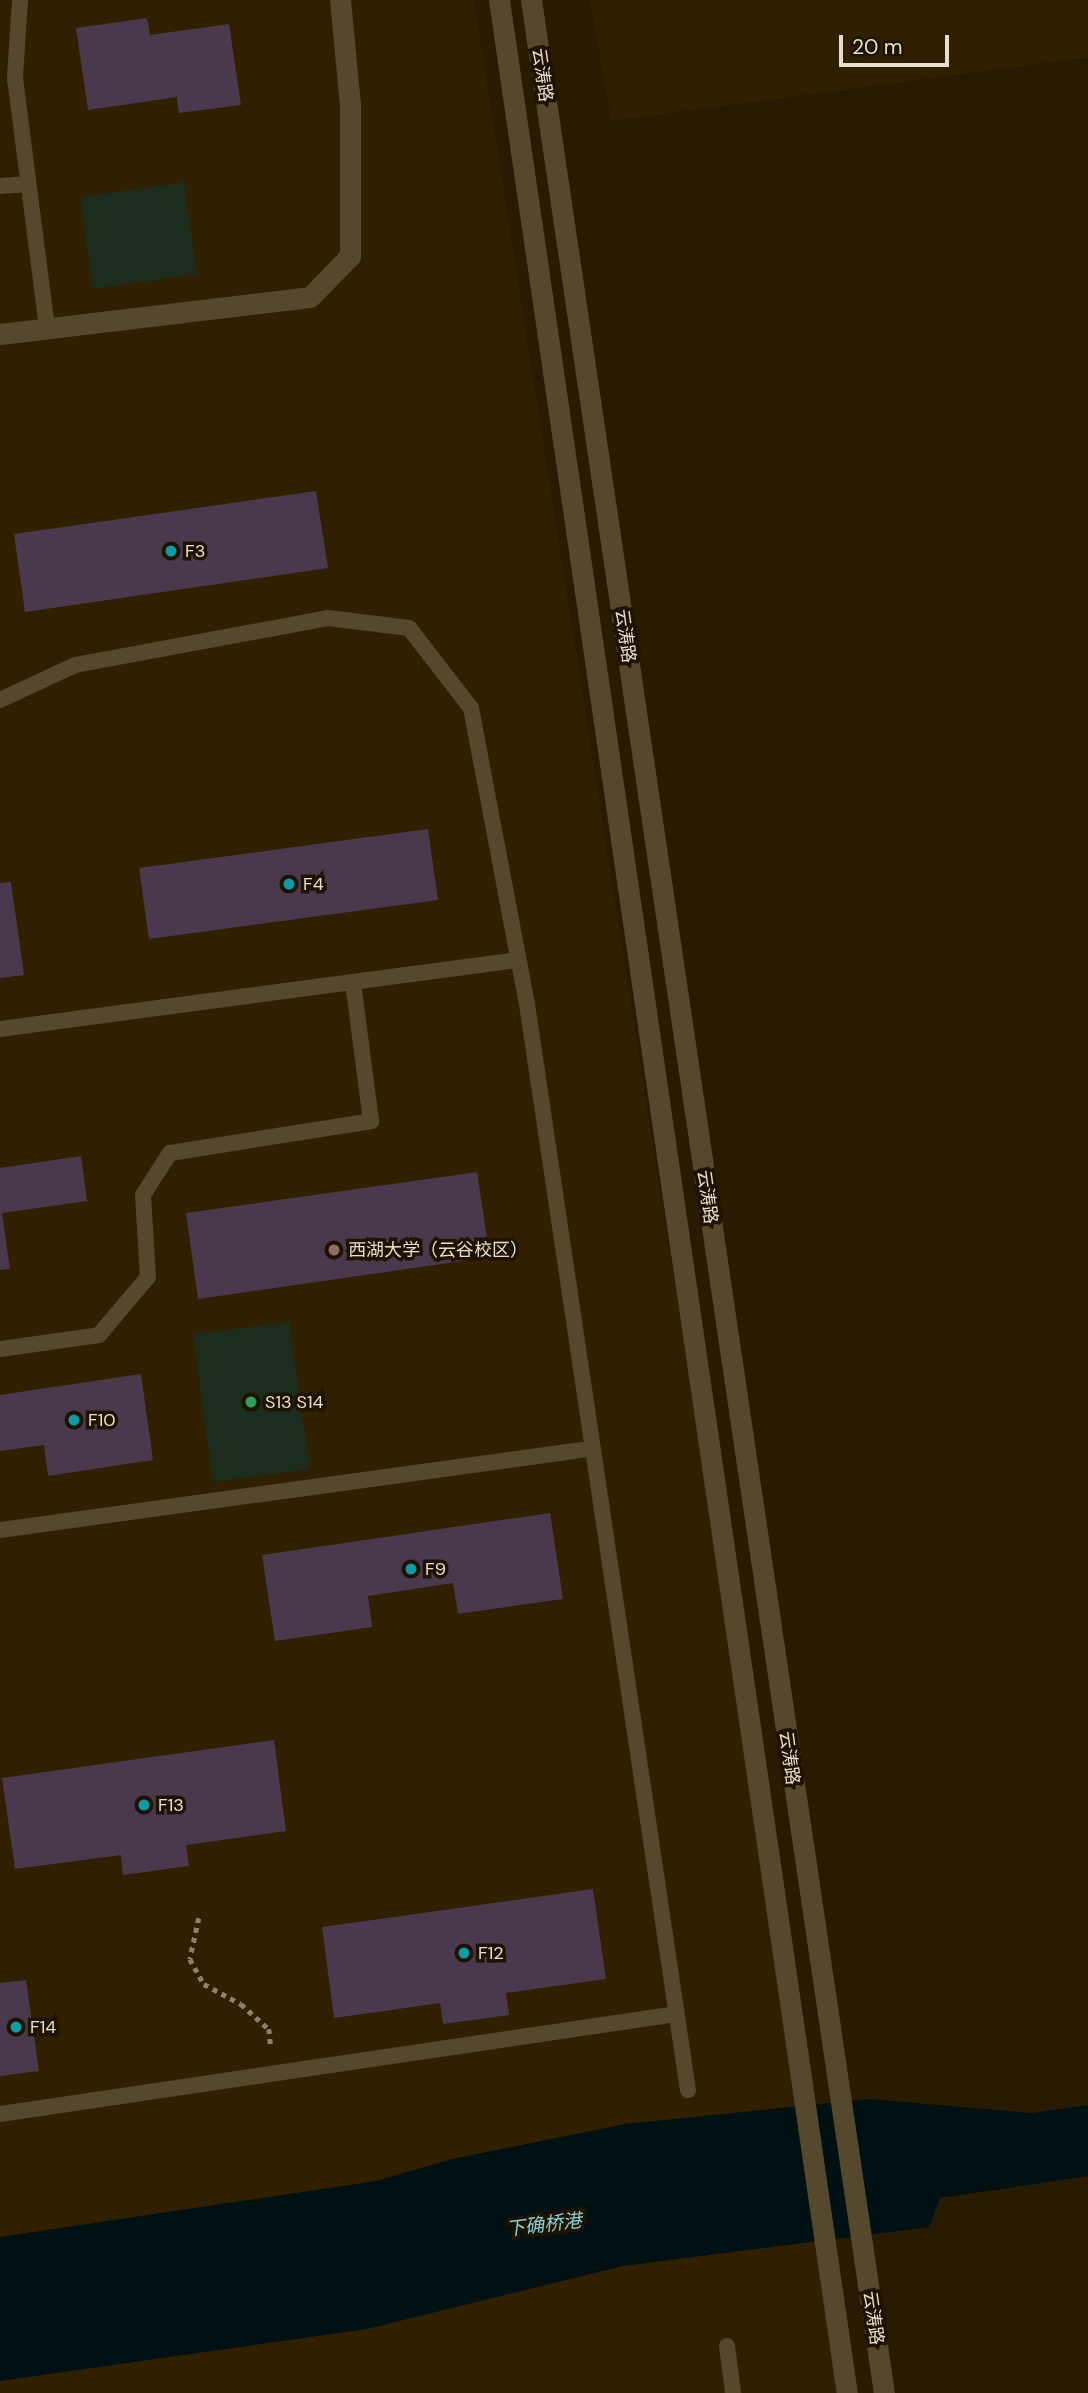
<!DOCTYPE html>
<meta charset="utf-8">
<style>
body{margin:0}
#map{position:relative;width:1088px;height:2393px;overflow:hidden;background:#281b01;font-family:"DM Sans","Noto Sans SC",sans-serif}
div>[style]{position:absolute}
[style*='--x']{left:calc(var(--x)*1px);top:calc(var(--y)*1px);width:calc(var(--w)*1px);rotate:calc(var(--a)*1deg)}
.built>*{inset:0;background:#302000}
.green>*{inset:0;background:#1d2d1d}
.water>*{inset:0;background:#001113}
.building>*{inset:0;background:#4a384c}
.path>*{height:4.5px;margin-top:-2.25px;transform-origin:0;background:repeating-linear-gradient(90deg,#8b816c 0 5px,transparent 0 10px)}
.service>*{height:16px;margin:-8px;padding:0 8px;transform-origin:8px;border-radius:8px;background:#56482c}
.minor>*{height:21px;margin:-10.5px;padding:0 10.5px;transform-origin:10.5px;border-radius:10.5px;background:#56482c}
.tertiary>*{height:21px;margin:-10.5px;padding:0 10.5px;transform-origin:10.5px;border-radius:10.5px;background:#56482c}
.dots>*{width:19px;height:19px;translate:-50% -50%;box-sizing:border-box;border:4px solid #1e1200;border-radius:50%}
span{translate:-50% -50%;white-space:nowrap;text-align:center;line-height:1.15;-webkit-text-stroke:7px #1e1200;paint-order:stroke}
.street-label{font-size:18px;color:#e6dece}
.poi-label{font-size:18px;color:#e6dece}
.left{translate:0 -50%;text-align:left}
.water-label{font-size:19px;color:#8ad1d6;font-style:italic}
.scale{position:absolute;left:839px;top:35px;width:110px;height:32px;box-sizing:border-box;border:4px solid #e6dece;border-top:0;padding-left:9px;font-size:21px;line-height:24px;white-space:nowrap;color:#e6dece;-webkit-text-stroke:5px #1e1200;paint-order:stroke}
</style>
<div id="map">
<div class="built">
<div style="clip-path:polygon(0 0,474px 0,848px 2393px,0 2393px)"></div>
<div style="clip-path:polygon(590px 0,1088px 0,1088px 57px,611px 121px)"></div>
</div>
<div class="green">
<div style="clip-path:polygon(184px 182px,197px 274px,93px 289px,80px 197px)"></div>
<div style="clip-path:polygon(289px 1322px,310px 1469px,213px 1482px,193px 1334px)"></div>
</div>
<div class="water">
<div style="clip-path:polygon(868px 2099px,1032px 2113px,1088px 2105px,1088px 2176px,940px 2198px,929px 2227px,623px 2266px,367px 2329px,0 2381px,0 2237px,376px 2181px,452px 2159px,625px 2124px)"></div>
</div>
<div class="building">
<div style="clip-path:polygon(147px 18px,150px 35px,229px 24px,241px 105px,179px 113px,177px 97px,88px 110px,76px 28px)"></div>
<div style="clip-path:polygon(316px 491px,328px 568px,25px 612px,14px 534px)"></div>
<div style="clip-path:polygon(428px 829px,438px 900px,149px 939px,139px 868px)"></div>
<div style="clip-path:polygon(11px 882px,24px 975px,0 978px,0 883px)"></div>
<div style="clip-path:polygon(81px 1156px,87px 1201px,2px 1213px,10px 1269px,0 1270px,0 1168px)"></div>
<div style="clip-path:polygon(477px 1172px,490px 1257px,198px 1299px,186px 1213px)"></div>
<div style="clip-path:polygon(141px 1374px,153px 1460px,48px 1476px,44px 1445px,0 1451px,0 1395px)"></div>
<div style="clip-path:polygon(550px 1513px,563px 1599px,458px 1614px,453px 1583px,368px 1596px,372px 1627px,275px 1641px,262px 1555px)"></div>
<div style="clip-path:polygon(274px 1740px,286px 1831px,186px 1845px,189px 1866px,123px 1875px,121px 1855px,15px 1869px,2px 1778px)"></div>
<div style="clip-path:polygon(593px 1889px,606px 1979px,506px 1993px,509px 2015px,443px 2024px,440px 2003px,334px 2018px,322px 1927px)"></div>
<div style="clip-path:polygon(26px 1980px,39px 2071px,0 2076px,0 1983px)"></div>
</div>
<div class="path">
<div style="--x:199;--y:1918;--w:42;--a:102.4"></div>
<div style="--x:190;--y:1959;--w:29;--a:61"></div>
<div style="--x:204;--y:1984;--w:42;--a:28.4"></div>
<div style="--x:241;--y:2004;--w:38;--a:42"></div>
<div style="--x:269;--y:2029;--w:19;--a:84"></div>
</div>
<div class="service">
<div style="--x:20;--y:0;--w:78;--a:93.7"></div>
<div style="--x:15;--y:78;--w:251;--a:82.7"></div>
<div style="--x:0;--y:186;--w:26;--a:-4"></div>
<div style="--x:0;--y:700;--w:83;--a:-25"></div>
<div style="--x:75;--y:665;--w:257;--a:-10.5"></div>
<div style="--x:328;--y:618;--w:82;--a:7"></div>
<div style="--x:409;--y:628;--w:101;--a:52.2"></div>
<div style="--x:471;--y:708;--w:301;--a:79.3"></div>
<div style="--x:527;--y:1004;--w:1098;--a:81.57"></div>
<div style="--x:0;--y:1029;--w:523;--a:-7.59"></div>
<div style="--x:0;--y:1349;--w:100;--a:-8"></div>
<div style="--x:99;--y:1335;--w:76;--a:-49.8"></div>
<div style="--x:148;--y:1277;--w:82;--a:-93.5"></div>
<div style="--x:143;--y:1195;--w:50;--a:-57.3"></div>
<div style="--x:170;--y:1153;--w:204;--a:-9"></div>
<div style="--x:371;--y:1121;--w:140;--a:-97.4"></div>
<div style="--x:0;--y:1530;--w:595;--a:-7.83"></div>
<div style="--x:0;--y:2114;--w:683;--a:-8.41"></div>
<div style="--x:727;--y:2346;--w:47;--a:82.7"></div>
</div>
<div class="minor">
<div style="--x:0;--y:334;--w:312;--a:-6.8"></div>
<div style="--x:310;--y:297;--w:57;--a:-45.7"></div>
<div style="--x:350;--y:256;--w:151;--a:-90"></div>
<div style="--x:350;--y:105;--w:105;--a:-95.4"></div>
</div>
<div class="tertiary">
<div style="--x:499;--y:0;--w:2418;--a:81.73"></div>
<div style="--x:531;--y:0;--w:2419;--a:81.61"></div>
</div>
<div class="dots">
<div style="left:171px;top:551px;background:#0f9aa8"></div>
<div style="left:289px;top:884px;background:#0f9aa8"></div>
<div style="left:334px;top:1250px;background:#8d6e63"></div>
<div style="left:251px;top:1402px;background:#2e9e5b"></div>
<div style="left:74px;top:1420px;background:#0f9aa8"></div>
<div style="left:411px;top:1569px;background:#0f9aa8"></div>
<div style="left:144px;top:1805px;background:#0f9aa8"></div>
<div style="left:464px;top:1953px;background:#0f9aa8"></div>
<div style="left:16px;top:2027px;background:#0f9aa8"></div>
</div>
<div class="street-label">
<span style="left:542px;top:75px;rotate:82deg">云涛路</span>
<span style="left:625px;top:636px;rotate:82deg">云涛路</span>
<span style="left:707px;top:1197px;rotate:82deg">云涛路</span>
<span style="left:789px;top:1758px;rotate:82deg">云涛路</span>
<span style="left:873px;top:2318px;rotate:82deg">云涛路</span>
</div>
<div class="poi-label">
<span class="left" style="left:185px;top:551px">F3</span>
<span class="left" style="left:303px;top:884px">F4</span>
<span class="left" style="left:348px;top:1250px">西湖大学（云谷校区）</span>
<span class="left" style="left:265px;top:1402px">S13 S14</span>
<span class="left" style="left:88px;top:1420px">F10</span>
<span class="left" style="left:425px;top:1569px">F9</span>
<span class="left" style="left:158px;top:1805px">F13</span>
<span class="left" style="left:478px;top:1953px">F12</span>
<span class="left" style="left:30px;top:2027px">F14</span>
</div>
<div class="water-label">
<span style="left:544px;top:2225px;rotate:-7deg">下确桥港</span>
</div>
<div class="scale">20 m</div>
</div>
